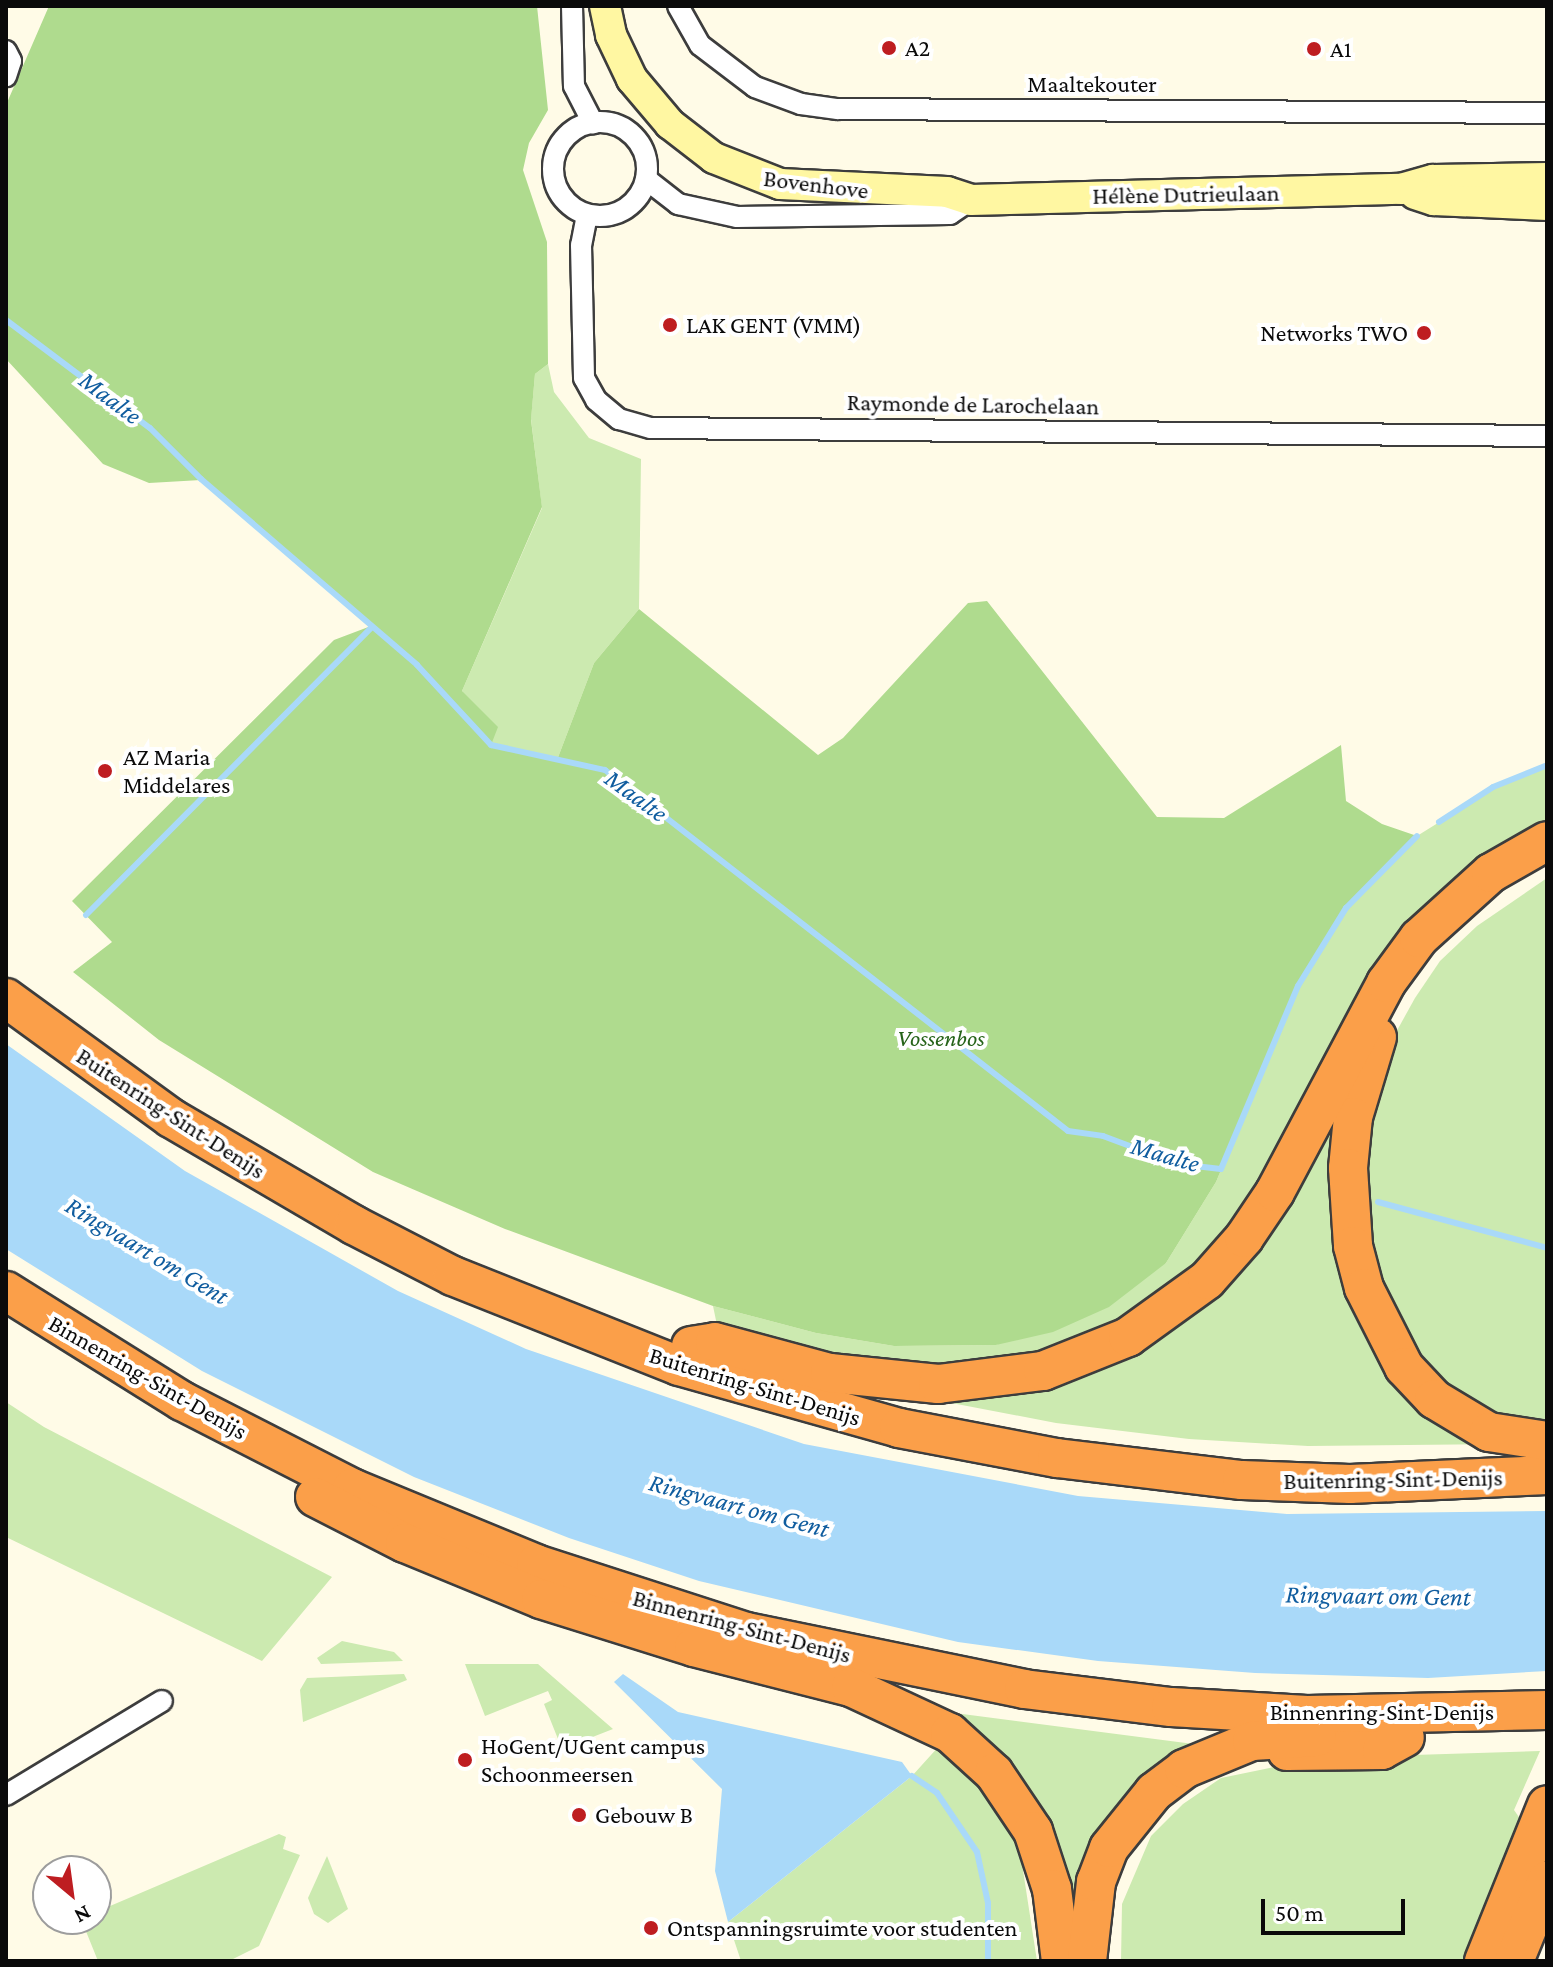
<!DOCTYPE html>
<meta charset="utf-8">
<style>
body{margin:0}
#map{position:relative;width:1553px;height:1967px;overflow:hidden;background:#fffbe7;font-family:"Crimson Pro",serif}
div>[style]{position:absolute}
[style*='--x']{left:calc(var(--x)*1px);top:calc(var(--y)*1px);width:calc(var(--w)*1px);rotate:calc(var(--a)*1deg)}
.green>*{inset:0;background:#cceab0}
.forest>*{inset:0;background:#afdb8e}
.water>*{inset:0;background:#a9d9f9}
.stream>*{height:6px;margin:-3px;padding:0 3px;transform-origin:3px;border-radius:3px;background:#a9d9f9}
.roads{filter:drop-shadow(2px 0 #3d3d3d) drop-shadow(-2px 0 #3d3d3d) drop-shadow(0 2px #3d3d3d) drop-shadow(0 -2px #3d3d3d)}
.street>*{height:20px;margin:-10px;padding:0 10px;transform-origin:10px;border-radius:10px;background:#fff}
.street>.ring{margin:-10px;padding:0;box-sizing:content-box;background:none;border:20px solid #fff;border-radius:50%}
.secondary>*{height:30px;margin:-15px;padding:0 15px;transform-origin:15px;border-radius:15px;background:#fff7a2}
.highway>*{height:38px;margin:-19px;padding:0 19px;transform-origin:19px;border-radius:19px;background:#fb9f49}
.dots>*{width:22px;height:22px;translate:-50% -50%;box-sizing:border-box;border:4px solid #fff;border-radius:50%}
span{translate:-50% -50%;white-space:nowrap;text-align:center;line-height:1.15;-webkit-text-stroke:8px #fff;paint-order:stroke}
.poi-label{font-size:24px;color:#0a0a0a}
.left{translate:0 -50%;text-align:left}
.right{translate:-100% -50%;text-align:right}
.street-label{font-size:24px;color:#0a0a0a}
.park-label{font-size:24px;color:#266319;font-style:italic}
.water-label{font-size:26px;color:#105d9f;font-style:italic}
.frame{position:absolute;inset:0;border:8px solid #0a0a0a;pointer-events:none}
.north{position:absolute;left:32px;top:1855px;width:80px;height:80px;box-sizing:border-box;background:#fff;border:2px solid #9d9d9d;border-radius:50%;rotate:151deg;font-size:22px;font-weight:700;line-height:32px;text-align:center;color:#0a0a0a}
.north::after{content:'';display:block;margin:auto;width:28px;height:36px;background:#be1d21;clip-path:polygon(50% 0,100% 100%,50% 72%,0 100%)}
.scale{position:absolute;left:1261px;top:1899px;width:144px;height:36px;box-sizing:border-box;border:4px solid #0a0a0a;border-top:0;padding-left:10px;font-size:24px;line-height:28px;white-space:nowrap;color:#0a0a0a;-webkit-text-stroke:6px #fff;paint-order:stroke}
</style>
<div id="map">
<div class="green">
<div style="clip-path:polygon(548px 364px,554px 392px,589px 438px,641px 459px,639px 609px,594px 663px,557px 760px,491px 745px,462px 691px,542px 508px,531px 419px,535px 374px)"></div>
<div style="clip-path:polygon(1547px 766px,1547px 828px,1484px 864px,1265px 1186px,1161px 1304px,1040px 1360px,888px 1370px,718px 1330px,713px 1306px,816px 1333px,894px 1346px,996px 1345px,1166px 1263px,1216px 1182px,1298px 986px,1346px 908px,1417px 836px,1494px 788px)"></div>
<div style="clip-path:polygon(1547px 878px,1547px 1431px,1463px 1406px,1389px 1321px,1358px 1192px,1384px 1054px,1415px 998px,1440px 961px,1477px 926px)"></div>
<div style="clip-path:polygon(1355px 1059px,1370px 1333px,1506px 1444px,1308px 1446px,1189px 1439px,1056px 1423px,894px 1392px,966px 1390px,1190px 1307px)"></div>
<div style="clip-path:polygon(6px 1402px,44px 1427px,332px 1577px,262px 1661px,6px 1537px)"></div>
<div style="clip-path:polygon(342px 1641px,394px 1652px,403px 1661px,321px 1664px,317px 1658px)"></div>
<div style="clip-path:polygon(465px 1664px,538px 1664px,613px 1729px,562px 1749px,544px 1704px,552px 1700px,548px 1691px,485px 1716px)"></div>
<div style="clip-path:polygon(404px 1674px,407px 1680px,303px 1722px,300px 1690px,307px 1678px)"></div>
<div style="clip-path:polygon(947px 1712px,1209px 1746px,1176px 1763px,1079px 1929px,1045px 1818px,1029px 1788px,1007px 1761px)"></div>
<div style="clip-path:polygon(940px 1745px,982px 1784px,1018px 1838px,1037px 1961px,741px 1961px,728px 1922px,912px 1776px)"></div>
<div style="clip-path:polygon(1540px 1751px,1514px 1810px,1521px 1820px,1466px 1961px,1121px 1961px,1122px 1904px,1151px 1836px,1183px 1804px,1221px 1778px,1317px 1758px)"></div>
<div style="clip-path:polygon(279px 1834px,286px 1837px,283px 1849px,300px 1855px,259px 1946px,229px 1961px,98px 1961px,81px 1919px,96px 1919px,96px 1912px)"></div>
<div style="clip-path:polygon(327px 1856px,348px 1909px,328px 1923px,314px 1914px,308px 1898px)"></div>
</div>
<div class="forest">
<div style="clip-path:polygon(49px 6px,537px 6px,548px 110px,529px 143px,523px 170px,547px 242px,548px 364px,535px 374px,531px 420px,542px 507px,462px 691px,498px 727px,491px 745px,557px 760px,594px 663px,639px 609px,818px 755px,843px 738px,968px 603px,987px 601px,1157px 817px,1224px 818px,1341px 745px,1346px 801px,1382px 824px,1417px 836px,1346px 908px,1298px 986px,1216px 1182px,1166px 1263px,1109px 1307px,1053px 1332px,996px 1345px,894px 1346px,816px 1333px,713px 1306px,505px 1229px,373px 1172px,159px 1040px,73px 972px,112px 942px,72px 901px,334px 640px,371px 626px,201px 480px,149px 483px,103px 464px,6px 359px,6px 105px)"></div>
</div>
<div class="water">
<div style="clip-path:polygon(6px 1044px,185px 1171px,398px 1291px,526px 1349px,804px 1444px,1078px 1496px,1287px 1514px,1547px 1511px,1547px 1671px,1428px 1678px,1255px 1673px,1098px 1661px,958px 1642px,699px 1581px,569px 1538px,414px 1477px,202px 1371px,6px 1249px)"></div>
<div style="clip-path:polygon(623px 1674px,678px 1712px,902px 1762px,912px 1776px,728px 1922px,715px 1871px,722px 1789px,614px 1682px)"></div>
</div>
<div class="stream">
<div style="--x:6;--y:320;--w:180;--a:36.9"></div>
<div style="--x:150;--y:428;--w:72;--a:45"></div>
<div style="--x:201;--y:479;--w:285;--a:40.7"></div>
<div style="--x:417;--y:665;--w:109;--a:47.2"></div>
<div style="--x:491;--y:745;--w:117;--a:12.4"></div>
<div style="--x:605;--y:770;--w:587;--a:37.94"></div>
<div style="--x:1068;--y:1131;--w:35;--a:8"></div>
<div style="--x:1103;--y:1136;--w:80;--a:20.5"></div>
<div style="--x:1178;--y:1164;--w:43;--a:6.6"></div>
<div style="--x:1221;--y:1169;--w:199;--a:-67.2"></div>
<div style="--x:1298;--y:986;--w:92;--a:-58.4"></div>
<div style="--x:1346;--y:908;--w:101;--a:-45.4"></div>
<div style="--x:1439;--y:822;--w:64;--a:-32.9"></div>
<div style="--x:1493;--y:787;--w:56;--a:-22"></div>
<div style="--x:86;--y:915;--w:406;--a:-45.2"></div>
<div style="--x:1378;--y:1202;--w:175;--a:15.2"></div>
<div style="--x:912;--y:1776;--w:30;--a:34"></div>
<div style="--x:937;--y:1793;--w:71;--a:55.9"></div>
<div style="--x:977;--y:1852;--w:52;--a:77.8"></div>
<div style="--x:988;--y:1903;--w:58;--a:90"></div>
</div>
<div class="roads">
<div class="street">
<div style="--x:572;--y:6;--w:80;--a:88.6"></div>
<div style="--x:574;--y:86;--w:42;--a:62.8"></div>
<div style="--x:678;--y:6;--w:45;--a:60.6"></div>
<div style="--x:700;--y:45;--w:69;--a:37.4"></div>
<div style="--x:755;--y:87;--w:49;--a:20.3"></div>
<div style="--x:801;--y:104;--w:37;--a:8"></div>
<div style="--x:838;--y:109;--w:709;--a:0.32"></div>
<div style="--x:6;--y:51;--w:11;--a:63"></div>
<div style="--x:11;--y:61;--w:16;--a:108"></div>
<div class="ring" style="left:553px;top:122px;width:74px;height:74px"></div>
<div style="--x:646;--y:179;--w:41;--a:38"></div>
<div style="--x:678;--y:204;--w:60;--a:12.4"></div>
<div style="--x:737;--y:217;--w:213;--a:-0.8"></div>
<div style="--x:950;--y:214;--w:25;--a:-34"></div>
<div style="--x:587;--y:215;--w:31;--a:101"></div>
<div style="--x:581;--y:245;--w:133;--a:88.7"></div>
<div style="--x:584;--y:378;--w:25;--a:61"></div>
<div style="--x:596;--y:400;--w:30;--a:40"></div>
<div style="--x:619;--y:419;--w:33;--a:16"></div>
<div style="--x:651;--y:428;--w:896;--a:0.51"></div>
<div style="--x:6;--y:1795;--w:182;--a:-31.1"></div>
</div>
<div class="secondary">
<div style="--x:605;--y:6;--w:30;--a:78"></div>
<div style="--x:611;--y:35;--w:49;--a:64.5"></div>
<div style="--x:632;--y:79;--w:59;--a:49.8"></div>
<div style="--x:670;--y:124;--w:56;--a:37.7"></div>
<div style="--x:714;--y:158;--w:71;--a:21.5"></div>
<div style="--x:780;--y:184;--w:167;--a:2.7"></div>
<div style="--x:947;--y:192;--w:25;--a:18"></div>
<div style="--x:971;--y:200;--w:430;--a:-1.5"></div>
<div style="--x:1401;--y:189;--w:33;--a:-16"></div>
<div style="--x:1433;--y:180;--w:114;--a:-1"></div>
<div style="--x:1415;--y:194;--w:20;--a:18"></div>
<div style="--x:1434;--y:200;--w:113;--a:2.5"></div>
</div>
<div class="highway">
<div style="--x:6;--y:998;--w:204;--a:36"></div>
<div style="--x:171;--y:1118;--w:212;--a:30.3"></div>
<div style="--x:354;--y:1225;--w:111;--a:27.3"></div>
<div style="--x:453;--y:1276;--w:243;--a:21.7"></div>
<div style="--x:679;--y:1366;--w:229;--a:15.7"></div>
<div style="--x:899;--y:1428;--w:161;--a:10.8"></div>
<div style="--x:1057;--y:1458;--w:186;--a:6.8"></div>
<div style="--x:1242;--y:1480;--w:108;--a:2.1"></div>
<div style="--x:1350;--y:1484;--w:197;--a:-2.6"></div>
<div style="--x:1377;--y:1037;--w:84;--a:106.7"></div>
<div style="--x:1353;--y:1117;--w:51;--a:95.6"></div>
<div style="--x:1348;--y:1168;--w:78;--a:86.3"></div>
<div style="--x:1353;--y:1246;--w:43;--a:75.3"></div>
<div style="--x:1364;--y:1288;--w:89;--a:63.1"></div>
<div style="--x:1404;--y:1367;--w:44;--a:46.8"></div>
<div style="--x:1434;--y:1399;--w:64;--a:31"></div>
<div style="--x:1489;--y:1432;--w:59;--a:8.8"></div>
<div style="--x:6;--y:1291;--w:208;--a:32"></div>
<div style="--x:182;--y:1401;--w:191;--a:27.1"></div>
<div style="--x:352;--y:1488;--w:199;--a:22.4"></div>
<div style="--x:536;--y:1564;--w:222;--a:17.9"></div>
<div style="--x:747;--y:1632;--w:283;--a:11.6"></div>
<div style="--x:1024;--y:1689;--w:148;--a:7"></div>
<div style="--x:1171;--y:1707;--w:136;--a:3.4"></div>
<div style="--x:1307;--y:1715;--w:240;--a:-1.2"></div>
<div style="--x:691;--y:1346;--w:24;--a:-9"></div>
<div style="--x:715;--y:1342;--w:119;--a:15.1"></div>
<div style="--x:830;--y:1373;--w:109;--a:5.8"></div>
<div style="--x:938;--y:1384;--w:106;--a:-7.1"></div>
<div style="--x:1043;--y:1371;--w:92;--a:-21.8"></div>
<div style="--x:1128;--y:1337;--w:97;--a:-35.8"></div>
<div style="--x:1207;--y:1280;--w:56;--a:-48.6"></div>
<div style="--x:1244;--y:1238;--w:55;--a:-56"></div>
<div style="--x:1275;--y:1192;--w:237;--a:-62"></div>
<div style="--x:1386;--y:983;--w:56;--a:-53.7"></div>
<div style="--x:1419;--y:938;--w:97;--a:-42.1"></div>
<div style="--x:1491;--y:873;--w:64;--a:-29.7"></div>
<div style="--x:315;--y:1497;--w:101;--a:27.1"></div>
<div style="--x:405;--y:1543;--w:147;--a:22.4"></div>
<div style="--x:541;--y:1599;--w:160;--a:17.4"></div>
<div style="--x:694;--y:1647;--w:162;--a:14.3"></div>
<div style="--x:851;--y:1687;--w:109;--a:24.9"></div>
<div style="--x:950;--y:1733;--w:59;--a:42.3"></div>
<div style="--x:994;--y:1773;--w:70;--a:56.1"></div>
<div style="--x:1033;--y:1831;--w:61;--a:71.9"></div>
<div style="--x:1052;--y:1889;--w:73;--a:82.9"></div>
<div style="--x:1287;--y:1751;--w:95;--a:-0.6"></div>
<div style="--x:1382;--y:1750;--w:26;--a:-29"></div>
<div style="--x:1087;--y:1961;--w:80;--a:-83.5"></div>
<div style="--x:1096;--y:1882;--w:36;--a:-69"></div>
<div style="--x:1109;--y:1848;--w:72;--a:-51.2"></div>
<div style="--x:1154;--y:1792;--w:38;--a:-37"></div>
<div style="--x:1184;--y:1769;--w:74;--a:-22.4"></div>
<div style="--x:1252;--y:1741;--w:65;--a:-3.5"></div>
<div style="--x:1484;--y:1961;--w:168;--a:-68"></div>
<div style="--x:1514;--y:1961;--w:87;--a:-67.6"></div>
</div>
</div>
<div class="dots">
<div style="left:889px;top:48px;background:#be1d21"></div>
<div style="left:1314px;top:49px;background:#be1d21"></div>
<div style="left:670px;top:325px;background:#be1d21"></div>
<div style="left:1424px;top:333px;background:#be1d21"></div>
<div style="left:105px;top:771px;background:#be1d21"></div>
<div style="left:465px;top:1760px;background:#be1d21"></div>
<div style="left:579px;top:1815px;background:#be1d21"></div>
<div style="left:651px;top:1928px;background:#be1d21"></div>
</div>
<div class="poi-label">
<span class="left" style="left:905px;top:48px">A2</span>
<span class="left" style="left:1330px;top:49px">A1</span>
<span class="left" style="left:686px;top:325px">LAK GENT (VMM)</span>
<span class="right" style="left:1408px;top:333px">Networks TWO</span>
<span class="left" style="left:123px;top:771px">AZ Maria<br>Middelares</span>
<span class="left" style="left:481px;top:1760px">HoGent/UGent campus<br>Schoonmeersen</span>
<span class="left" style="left:595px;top:1815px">Gebouw B</span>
<span class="left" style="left:667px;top:1928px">Ontspanningsruimte voor studenten</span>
</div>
<div class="street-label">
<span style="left:1092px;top:84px">Maaltekouter</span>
<span style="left:816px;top:184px;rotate:7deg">Bovenhove</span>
<span style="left:1186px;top:194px;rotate:-1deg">Hélène Dutrieulaan</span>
<span style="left:973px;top:404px;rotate:1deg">Raymonde de Larochelaan</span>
<span style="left:171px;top:1113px;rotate:33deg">Buitenring-Sint-Denijs</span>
<span style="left:148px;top:1377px;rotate:30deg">Binnenring-Sint-Denijs</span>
<span style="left:755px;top:1386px;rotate:17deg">Buitenring-Sint-Denijs</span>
<span style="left:1393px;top:1479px;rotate:-1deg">Buitenring-Sint-Denijs</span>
<span style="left:742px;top:1626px;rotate:15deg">Binnenring-Sint-Denijs</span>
<span style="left:1382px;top:1712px">Binnenring-Sint-Denijs</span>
</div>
<div class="park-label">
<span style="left:941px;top:1038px">Vossenbos</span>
</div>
<div class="water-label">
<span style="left:110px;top:398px;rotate:37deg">Maalte</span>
<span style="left:636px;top:796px;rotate:36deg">Maalte</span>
<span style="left:1165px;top:1155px;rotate:16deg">Maalte</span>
<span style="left:147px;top:1251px;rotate:31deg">Ringvaart om Gent</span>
<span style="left:739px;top:1506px;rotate:15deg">Ringvaart om Gent</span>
<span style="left:1378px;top:1596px;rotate:1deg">Ringvaart om Gent</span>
</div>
<div class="frame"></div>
<div class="north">N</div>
<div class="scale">50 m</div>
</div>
